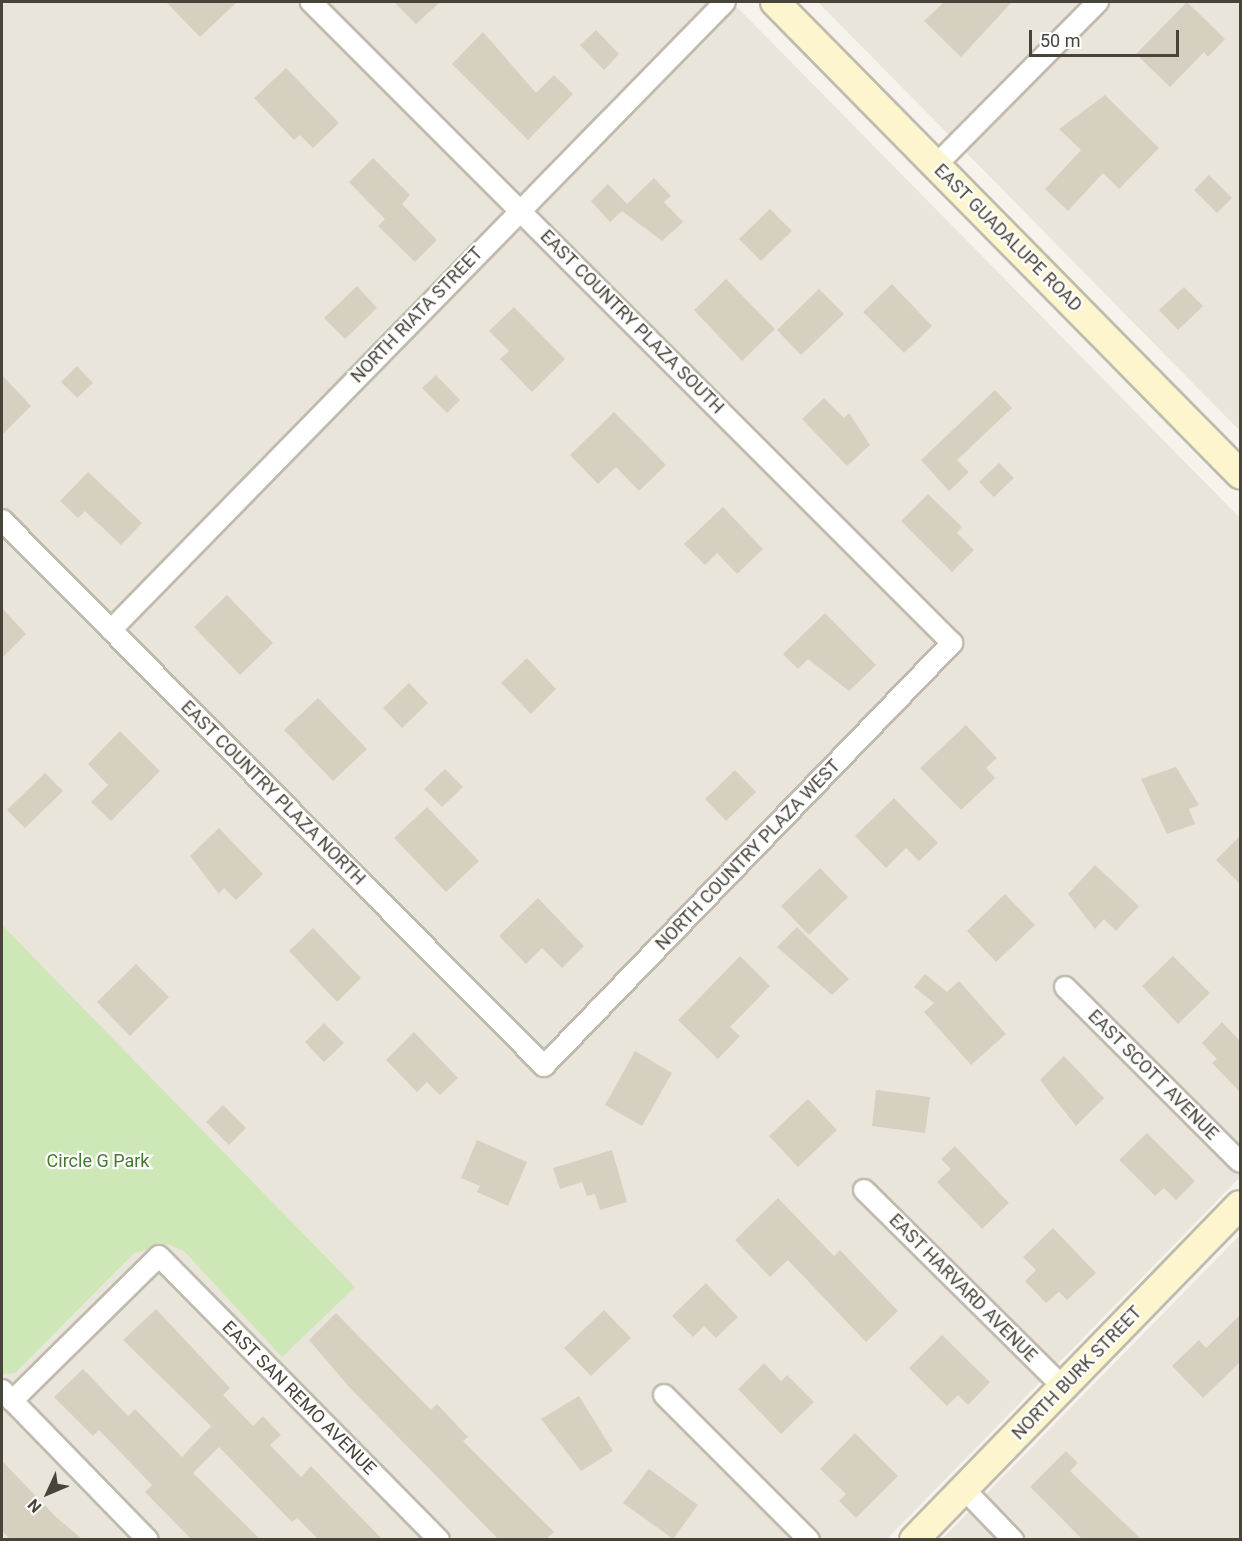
<!DOCTYPE html>
<style>
body{margin:0}
#map{position:relative;width:1242px;height:1541px;overflow:hidden;background:#f5f3eb;font-family:Roboto,sans-serif}
div>[style]{position:absolute}
[style*='--x']{left:calc(var(--x)*1px);top:calc(var(--y)*1px);width:calc(var(--w)*1px);rotate:calc(var(--a)*1deg)}
.residential>*{inset:0;background:#e9e5da}
.green>*{inset:0;background:#cde7b6}
.building>*{inset:0;background:#d6d0c1}
.roads{filter:drop-shadow(2px 0 #c0bbae) drop-shadow(-2px 0 #c0bbae) drop-shadow(0 2px #c0bbae) drop-shadow(0 -2px #c0bbae)}
.street>*{height:20px;margin:-10px;padding:0 10px;transform-origin:10px;border-radius:10px;background:#fff}
.secondary>*{height:28px;margin:-14px;padding:0 14px;transform-origin:14px;border-radius:14px;background:#fcf5ce}
span{translate:-50% -50%;white-space:nowrap;text-align:center;line-height:1.15;-webkit-text-stroke:4.5px #fff;paint-order:stroke}
.street-label{font-size:18px;color:#494439}
.park-label{font-size:18px;color:#447a2e}
.frame{position:absolute;inset:0;border:3px solid #494439;pointer-events:none}
.north{position:absolute;left:18px;top:1463px;width:60px;height:60px;-webkit-text-stroke:4px #fff;paint-order:stroke;rotate:226deg;font-size:16px;font-weight:700;line-height:24px;text-align:center;color:#494439}
.north::after{content:'';display:block;margin:auto;width:21px;height:27px;background:#494439;clip-path:polygon(50% 0,100% 100%,50% 72%,0 100%)}
.scale{position:absolute;left:1029px;top:30px;width:150px;height:27px;box-sizing:border-box;border:3px solid #494439;border-top:0;padding-left:8px;font-size:18px;line-height:21px;white-space:nowrap;color:#494439;-webkit-text-stroke:4px #fff;paint-order:stroke}
</style>
<div id="map">
<div class="residential">
<div style="clip-path:polygon(2px 2px,732px 2px,1240px 518px,1240px 1177px,887px 1539px,2px 1539px)"></div>
<div style="clip-path:polygon(818px 2px,1240px 2px,1240px 431px)"></div>
<div style="clip-path:polygon(1240px 1235px,1240px 1539px,942px 1539px)"></div>
</div>
<div class="green">
<div style="clip-path:polygon(2px 925px,355px 1287px,282px 1357px,184px 1251px,168px 1244px,134px 1253px,15px 1373px,2px 1374px)"></div>
</div>
<div class="building">
<div style="clip-path:polygon(166px 2px,237px 2px,200px 37px)"></div>
<div style="clip-path:polygon(394px 2px,440px 2px,416px 24px)"></div>
<div style="clip-path:polygon(944px 2px,1012px 2px,961px 57px,924px 21px)"></div>
<div style="clip-path:polygon(1187px 2px,1225px 39px,1208px 57px,1204px 52px,1170px 87px,1136px 54px)"></div>
<div style="clip-path:polygon(596px 30px,619px 54px,604px 70px,580px 45px)"></div>
<div style="clip-path:polygon(483px 32px,536px 93px,554px 75px,573px 94px,528px 140px,452px 64px)"></div>
<div style="clip-path:polygon(286px 68px,339px 123px,313px 148px,300px 135px,294px 140px,254px 98px)"></div>
<div style="clip-path:polygon(1105px 95px,1159px 148px,1119px 189px,1103px 173px,1068px 211px,1045px 189px,1081px 150px,1059px 129px)"></div>
<div style="clip-path:polygon(373px 158px,410px 195px,402px 204px,437px 240px,415px 262px,378px 226px,385px 219px,349px 182px)"></div>
<div style="clip-path:polygon(1209px 175px,1232px 198px,1217px 213px,1194px 190px)"></div>
<div style="clip-path:polygon(654px 178px,671px 196px,664px 202px,683px 222px,662px 241px,622px 211px,610px 222px,591px 201px,608px 184px,627px 204px)"></div>
<div style="clip-path:polygon(770px 209px,792px 231px,761px 261px,739px 239px)"></div>
<div style="clip-path:polygon(726px 279px,775px 329px,742px 361px,694px 310px)"></div>
<div style="clip-path:polygon(892px 284px,932px 326px,904px 353px,863px 312px)"></div>
<div style="clip-path:polygon(357px 286px,377px 308px,345px 339px,324px 318px)"></div>
<div style="clip-path:polygon(1184px 287px,1203px 306px,1178px 330px,1159px 310px)"></div>
<div style="clip-path:polygon(819px 289px,844px 314px,801px 355px,777px 330px)"></div>
<div style="clip-path:polygon(514px 307px,565px 359px,532px 392px,500px 359px,509px 351px,489px 331px)"></div>
<div style="clip-path:polygon(77px 366px,93px 383px,77px 398px,61px 382px)"></div>
<div style="clip-path:polygon(2px 375px,31px 406px,2px 435px)"></div>
<div style="clip-path:polygon(436px 375px,460px 400px,447px 413px,422px 388px)"></div>
<div style="clip-path:polygon(995px 390px,1012px 408px,957px 460px,969px 472px,949px 491px,921px 460px)"></div>
<div style="clip-path:polygon(824px 398px,844px 418px,849px 413px,870px 445px,847px 466px,802px 419px)"></div>
<div style="clip-path:polygon(614px 412px,666px 465px,639px 491px,616px 467px,598px 484px,570px 455px)"></div>
<div style="clip-path:polygon(999px 463px,1014px 478px,994px 497px,979px 482px)"></div>
<div style="clip-path:polygon(88px 472px,142px 523px,121px 545px,85px 511px,78px 518px,60px 501px)"></div>
<div style="clip-path:polygon(928px 494px,962px 527px,957px 533px,974px 550px,952px 572px,901px 521px)"></div>
<div style="clip-path:polygon(723px 507px,763px 549px,737px 574px,717px 553px,705px 565px,684px 544px)"></div>
<div style="clip-path:polygon(227px 595px,273px 643px,240px 675px,194px 627px)"></div>
<div style="clip-path:polygon(2px 608px,26px 634px,2px 658px)"></div>
<div style="clip-path:polygon(825px 613px,876px 665px,849px 691px,808px 659px,798px 669px,783px 654px)"></div>
<div style="clip-path:polygon(527px 658px,556px 689px,531px 714px,501px 683px)"></div>
<div style="clip-path:polygon(409px 683px,428px 703px,402px 728px,383px 708px)"></div>
<div style="clip-path:polygon(318px 698px,367px 749px,333px 781px,284px 730px)"></div>
<div style="clip-path:polygon(966px 725px,997px 758px,986px 768px,995px 778px,961px 810px,920px 768px)"></div>
<div style="clip-path:polygon(120px 731px,160px 771px,111px 821px,91px 802px,108px 785px,88px 764px)"></div>
<div style="clip-path:polygon(1176px 767px,1199px 805px,1189px 809px,1195px 824px,1167px 834px,1141px 779px)"></div>
<div style="clip-path:polygon(445px 769px,463px 787px,442px 807px,424px 789px)"></div>
<div style="clip-path:polygon(735px 770px,756px 792px,726px 821px,705px 799px)"></div>
<div style="clip-path:polygon(45px 773px,63px 791px,25px 828px,7px 810px)"></div>
<div style="clip-path:polygon(894px 798px,938px 843px,919px 861px,906px 848px,886px 868px,855px 836px)"></div>
<div style="clip-path:polygon(427px 807px,479px 861px,446px 892px,394px 838px)"></div>
<div style="clip-path:polygon(219px 828px,263px 874px,236px 900px,224px 888px,219px 894px,190px 856px)"></div>
<div style="clip-path:polygon(1240px 836px,1240px 884px,1216px 860px)"></div>
<div style="clip-path:polygon(1095px 865px,1139px 906px,1116px 931px,1104px 919px,1095px 929px,1068px 894px)"></div>
<div style="clip-path:polygon(820px 868px,848px 897px,809px 935px,781px 906px)"></div>
<div style="clip-path:polygon(1005px 894px,1035px 925px,996px 962px,967px 931px)"></div>
<div style="clip-path:polygon(538px 898px,584px 946px,562px 968px,542px 948px,526px 964px,499px 936px)"></div>
<div style="clip-path:polygon(797px 927px,849px 979px,832px 995px,777px 947px)"></div>
<div style="clip-path:polygon(313px 928px,361px 978px,337px 1002px,289px 951px)"></div>
<div style="clip-path:polygon(740px 956px,770px 986px,730px 1027px,740px 1036px,718px 1059px,678px 1020px)"></div>
<div style="clip-path:polygon(1173px 956px,1210px 993px,1178px 1024px,1142px 986px)"></div>
<div style="clip-path:polygon(136px 964px,169px 997px,130px 1036px,97px 1002px)"></div>
<div style="clip-path:polygon(925px 974px,947px 992px,959px 981px,1006px 1034px,971px 1065px,924px 1012px,934px 1003px,914px 987px)"></div>
<div style="clip-path:polygon(1222px 1022px,1240px 1041px,1240px 1092px,1212px 1063px,1217px 1059px,1202px 1043px)"></div>
<div style="clip-path:polygon(324px 1023px,344px 1043px,324px 1062px,305px 1042px)"></div>
<div style="clip-path:polygon(414px 1032px,458px 1078px,440px 1095px,427px 1082px,417px 1092px,386px 1060px)"></div>
<div style="clip-path:polygon(635px 1051px,672px 1073px,642px 1126px,605px 1105px)"></div>
<div style="clip-path:polygon(1064px 1056px,1104px 1098px,1076px 1126px,1040px 1080px)"></div>
<div style="clip-path:polygon(876px 1090px,930px 1097px,925px 1133px,872px 1126px)"></div>
<div style="clip-path:polygon(808px 1099px,837px 1130px,798px 1167px,769px 1136px)"></div>
<div style="clip-path:polygon(223px 1105px,246px 1128px,229px 1145px,206px 1122px)"></div>
<div style="clip-path:polygon(1147px 1133px,1195px 1181px,1176px 1200px,1164px 1188px,1155px 1196px,1119px 1160px)"></div>
<div style="clip-path:polygon(477px 1140px,527px 1162px,508px 1206px,477px 1192px,480px 1186px,461px 1178px)"></div>
<div style="clip-path:polygon(955px 1146px,1009px 1203px,982px 1229px,937px 1182px,951px 1169px,941px 1159px)"></div>
<div style="clip-path:polygon(612px 1150px,627px 1202px,600px 1210px,595px 1194px,587px 1196px,582px 1182px,560px 1189px,553px 1168px)"></div>
<div style="clip-path:polygon(778px 1198px,834px 1256px,840px 1250px,898px 1311px,866px 1342px,788px 1260px,770px 1277px,735px 1240px)"></div>
<div style="clip-path:polygon(1053px 1228px,1096px 1273px,1067px 1300px,1059px 1292px,1046px 1303px,1025px 1281px,1036px 1270px,1023px 1257px)"></div>
<div style="clip-path:polygon(706px 1283px,738px 1317px,716px 1338px,704px 1326px,693px 1337px,672px 1316px)"></div>
<div style="clip-path:polygon(156px 1309px,230px 1388px,223px 1395px,253px 1426px,263px 1416px,281px 1435px,270px 1445px,301px 1477px,311px 1466px,382px 1539px,318px 1539px,297px 1518px,292px 1522px,219px 1447px,193px 1473px,260px 1539px,191px 1539px,145px 1492px,152px 1485px,99px 1430px,93px 1436px,54px 1397px,83px 1369px,128px 1416px,135px 1409px,182px 1457px,211px 1426px,123px 1340px)"></div>
<div style="clip-path:polygon(604px 1310px,631px 1338px,591px 1376px,564px 1348px)"></div>
<div style="clip-path:polygon(336px 1313px,431px 1410px,437px 1404px,468px 1437px,463px 1441px,554px 1532px,546px 1539px,498px 1539px,350px 1388px,309px 1340px)"></div>
<div style="clip-path:polygon(1240px 1315px,1240px 1362px,1203px 1398px,1172px 1366px,1199px 1340px,1206px 1348px)"></div>
<div style="clip-path:polygon(942px 1335px,990px 1382px,968px 1405px,958px 1395px,947px 1406px,909px 1368px)"></div>
<div style="clip-path:polygon(764px 1363px,781px 1381px,787px 1375px,814px 1402px,781px 1434px,738px 1389px)"></div>
<div style="clip-path:polygon(579px 1396px,613px 1451px,581px 1471px,541px 1419px)"></div>
<div style="clip-path:polygon(855px 1433px,898px 1476px,856px 1518px,839px 1501px,846px 1494px,820px 1469px)"></div>
<div style="clip-path:polygon(1066px 1451px,1078px 1463px,1070px 1471px,1141px 1539px,1082px 1539px,1030px 1487px)"></div>
<div style="clip-path:polygon(2px 1461px,56px 1517px,82px 1539px,10px 1539px,2px 1531px)"></div>
<div style="clip-path:polygon(649px 1469px,698px 1505px,673px 1539px,623px 1503px)"></div>
</div>
<div class="roads">
<div class="street">
<div style="--x:936;--y:165;--w:230;--a:-45.2"></div>
<div style="--x:2;--y:520;--w:769;--a:45.21"></div>
<div style="--x:544;--y:1066;--w:588;--a:-46.03"></div>
<div style="--x:952;--y:643;--w:907;--a:-135"></div>
<div style="--x:111;--y:630;--w:878;--a:-45.65"></div>
<div style="--x:1065;--y:987;--w:247;--a:45"></div>
<div style="--x:864;--y:1190;--w:280;--a:44.7"></div>
<div style="--x:2;--y:1390;--w:209;--a:45.8"></div>
<div style="--x:664;--y:1395;--w:205;--a:45"></div>
<div style="--x:12;--y:1401;--w:206;--a:-44.6"></div>
<div style="--x:159;--y:1256;--w:399;--a:45.4"></div>
<div style="--x:964;--y:1489;--w:71;--a:46.1"></div>
</div>
<div class="secondary">
<div style="--x:775;--y:2;--w:663;--a:45.43"></div>
<div style="--x:914;--y:1540;--w:467;--a:-45.8"></div>
</div>
</div>
<div class="street-label">
<span style="left:1008px;top:238px;rotate:45deg">EAST GUADALUPE ROAD</span>
<span style="left:417px;top:315px;rotate:-46deg">NORTH RIATA STREET</span>
<span style="left:632px;top:322px;rotate:45deg">EAST COUNTRY PLAZA SOUTH</span>
<span style="left:273px;top:793px;rotate:45deg">EAST COUNTRY PLAZA NORTH</span>
<span style="left:748px;top:855px;rotate:-46deg">NORTH COUNTRY PLAZA WEST</span>
<span style="left:1153px;top:1075px;rotate:45deg">EAST SCOTT AVENUE</span>
<span style="left:963px;top:1288px;rotate:45deg">EAST HARVARD AVENUE</span>
<span style="left:1077px;top:1373px;rotate:-46deg">NORTH BURK STREET</span>
<span style="left:299px;top:1398px;rotate:45deg">EAST SAN REMO AVENUE</span>
</div>
<div class="park-label">
<span style="left:98px;top:1161px">Circle G Park</span>
</div>
<div class="frame"></div>
<div class="north">N</div>
<div class="scale">50 m</div>
</div>
